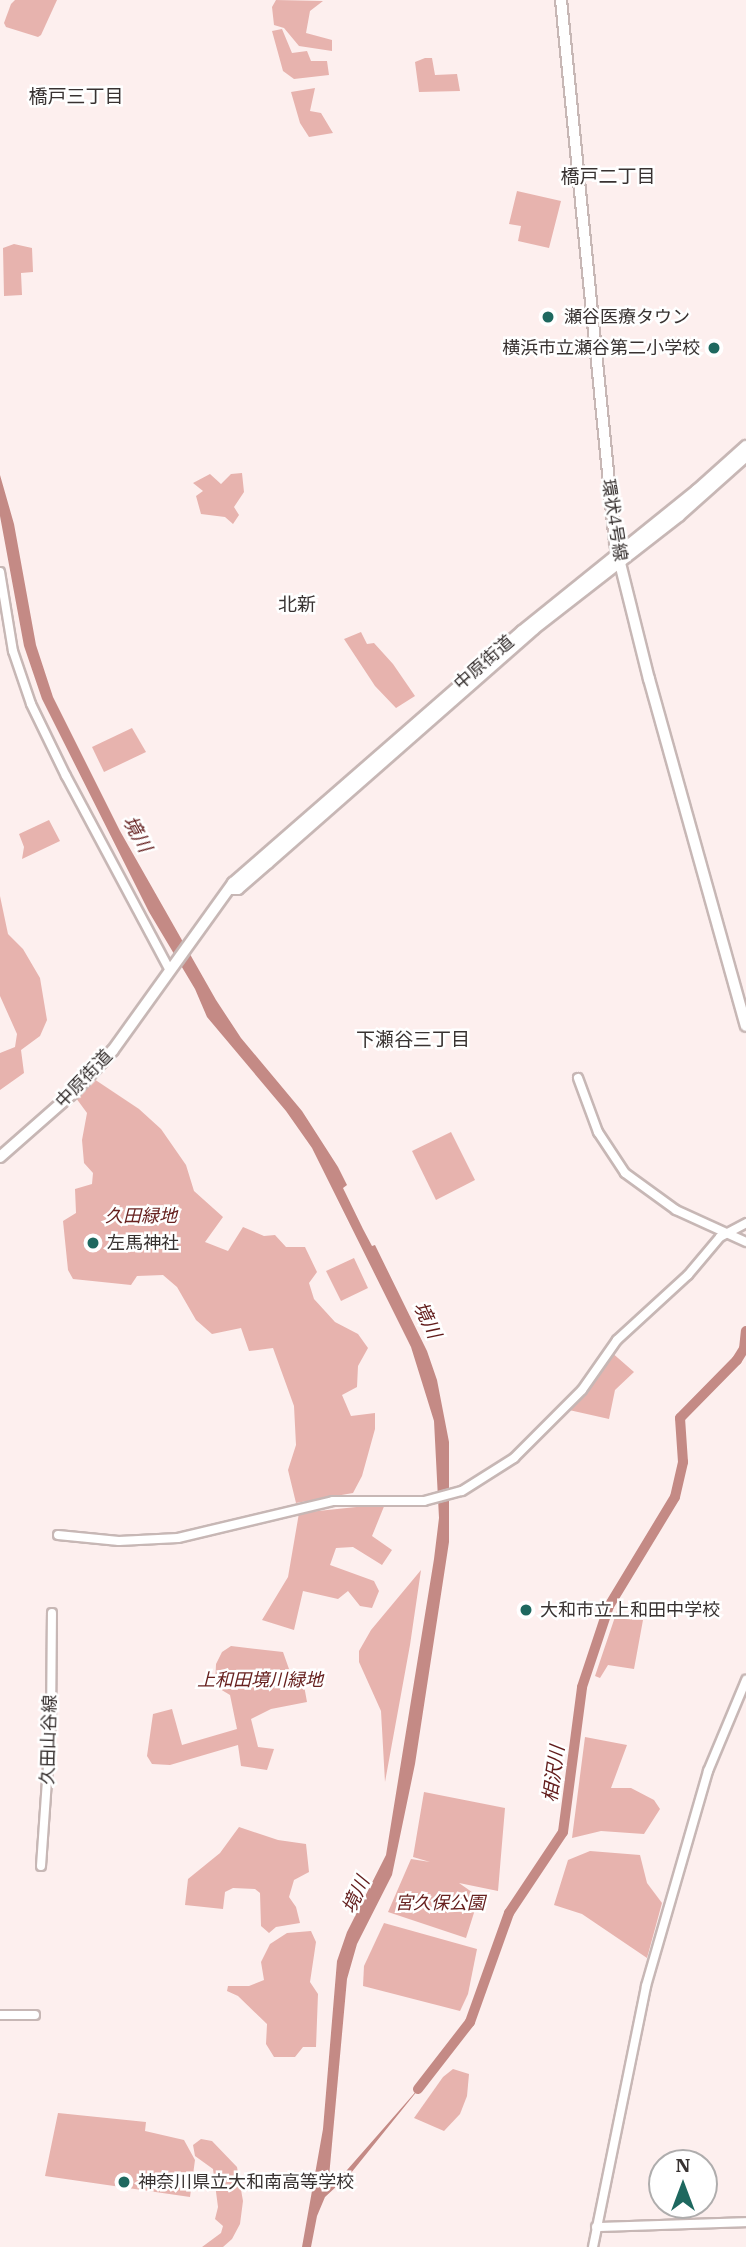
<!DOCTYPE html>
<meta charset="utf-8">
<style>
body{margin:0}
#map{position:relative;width:746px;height:2247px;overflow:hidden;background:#fdefee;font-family:"IBM Plex Serif","Noto Sans JP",serif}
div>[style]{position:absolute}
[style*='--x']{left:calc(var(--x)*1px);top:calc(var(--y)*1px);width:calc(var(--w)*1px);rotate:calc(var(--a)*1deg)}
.green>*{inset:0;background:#e7b3ae}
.water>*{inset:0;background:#c48a85}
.river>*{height:10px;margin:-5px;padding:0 5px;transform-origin:5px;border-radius:5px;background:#c48a85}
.roads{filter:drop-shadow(2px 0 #c7b7b5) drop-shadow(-2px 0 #c7b7b5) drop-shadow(0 2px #c7b7b5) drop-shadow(0 -2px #c7b7b5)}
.minor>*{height:8px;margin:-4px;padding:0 4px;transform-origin:4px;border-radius:4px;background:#fff}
.major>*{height:10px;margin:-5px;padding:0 5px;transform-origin:5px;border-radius:5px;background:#fff}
.dots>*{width:19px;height:19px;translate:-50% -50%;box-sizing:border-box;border:4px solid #fff;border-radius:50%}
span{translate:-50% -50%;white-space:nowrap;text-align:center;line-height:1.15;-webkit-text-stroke:5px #fff;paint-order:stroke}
.poi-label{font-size:18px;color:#383231}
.left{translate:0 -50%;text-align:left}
.right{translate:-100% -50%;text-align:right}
.street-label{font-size:18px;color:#383231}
.park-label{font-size:18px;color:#67211f;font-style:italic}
.neighbourhood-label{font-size:19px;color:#383231}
.water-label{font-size:19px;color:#611b1a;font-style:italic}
.north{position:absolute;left:648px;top:2149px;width:70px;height:70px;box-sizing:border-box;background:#fff;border:2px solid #afadad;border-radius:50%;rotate:0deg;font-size:19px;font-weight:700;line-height:28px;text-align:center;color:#383231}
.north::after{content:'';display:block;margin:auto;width:24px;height:32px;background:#1e685f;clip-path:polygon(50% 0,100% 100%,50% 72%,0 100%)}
</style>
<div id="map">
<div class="green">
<div style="clip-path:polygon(15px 0,57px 0,41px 35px,38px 37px,6px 27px,4px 23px,11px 4px)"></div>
<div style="clip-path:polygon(276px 0,323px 1px,310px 11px,306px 33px,332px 40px,332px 51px,299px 46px,284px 28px,274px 25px,272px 7px)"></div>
<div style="clip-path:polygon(282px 29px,292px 53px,307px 51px,311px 61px,327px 61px,329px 75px,294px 79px,283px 71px,272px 31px)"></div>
<div style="clip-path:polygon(425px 58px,432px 58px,435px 75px,457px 74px,460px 91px,419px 92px,415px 62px)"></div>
<div style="clip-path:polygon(315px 88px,310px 111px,321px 113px,333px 133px,309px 137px,300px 123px,291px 92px)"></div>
<div style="clip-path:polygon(517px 191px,561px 201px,549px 248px,518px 241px,521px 226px,509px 224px)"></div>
<div style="clip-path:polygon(14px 244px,32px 248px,33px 272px,21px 273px,22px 295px,4px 296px,3px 248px)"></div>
<div style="clip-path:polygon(242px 473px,244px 492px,234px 507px,239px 515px,233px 524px,225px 517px,201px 514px,196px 496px,203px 491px,193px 483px,210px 474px,221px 484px,231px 474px)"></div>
<div style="clip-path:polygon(361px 632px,367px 644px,374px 643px,393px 664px,415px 696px,396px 708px,375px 686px,344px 639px)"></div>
<div style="clip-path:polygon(132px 728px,146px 752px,104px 772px,92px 747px)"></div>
<div style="clip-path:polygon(49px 820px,60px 841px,22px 859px,24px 847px,19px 834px)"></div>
<div style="clip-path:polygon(0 896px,8px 934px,23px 949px,40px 978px,47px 1020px,40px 1036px,21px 1050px,24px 1073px,0 1090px,0 1053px,15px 1047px,17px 1034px,0 996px)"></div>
<div style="clip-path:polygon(94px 1079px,139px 1109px,161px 1129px,186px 1165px,194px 1191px,223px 1217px,205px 1242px,228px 1251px,243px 1227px,264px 1236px,275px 1235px,286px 1247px,305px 1247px,317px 1272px,309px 1283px,314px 1299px,335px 1322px,358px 1334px,368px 1348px,358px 1366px,357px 1387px,342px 1395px,351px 1416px,375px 1413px,375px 1429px,362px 1476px,353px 1493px,296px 1503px,288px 1470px,296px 1445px,294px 1406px,273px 1348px,249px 1351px,241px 1328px,212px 1334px,196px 1320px,177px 1287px,163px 1275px,137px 1276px,131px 1285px,73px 1279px,68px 1270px,63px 1221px,76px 1213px,75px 1189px,92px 1184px,93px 1173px,84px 1163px,82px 1140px,87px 1113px,76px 1098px)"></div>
<div style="clip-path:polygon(451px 1132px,475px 1180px,436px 1200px,412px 1151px)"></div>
<div style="clip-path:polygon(354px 1258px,368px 1288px,341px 1301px,326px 1271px)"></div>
<div style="clip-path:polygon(610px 1351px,634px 1372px,615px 1390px,609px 1419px,569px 1410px,594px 1379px)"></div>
<div style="clip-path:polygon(385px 1504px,372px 1536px,392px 1550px,382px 1565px,353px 1547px,336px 1548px,330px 1565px,374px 1581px,379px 1591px,372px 1608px,360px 1606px,348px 1591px,338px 1599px,303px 1591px,294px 1630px,262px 1620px,288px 1577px,299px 1513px)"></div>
<div style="clip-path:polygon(421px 1570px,410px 1645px,385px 1782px,381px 1711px,359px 1662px,359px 1651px,371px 1630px)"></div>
<div style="clip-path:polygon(617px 1611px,621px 1612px,624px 1619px,643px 1620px,634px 1669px,608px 1665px,600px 1678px,595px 1676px)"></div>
<div style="clip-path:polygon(231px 1646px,283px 1652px,289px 1669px,303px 1680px,307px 1702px,271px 1709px,251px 1719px,258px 1747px,274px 1749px,267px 1770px,241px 1766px,238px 1745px,170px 1765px,152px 1764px,147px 1756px,153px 1714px,172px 1709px,182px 1745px,237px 1729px,230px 1695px,215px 1686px,216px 1664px,222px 1652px)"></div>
<div style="clip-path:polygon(585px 1737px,627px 1745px,611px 1788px,631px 1788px,654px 1800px,660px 1809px,644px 1834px,601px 1831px,572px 1838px)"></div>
<div style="clip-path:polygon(424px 1792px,505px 1808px,498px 1891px,459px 1883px,479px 1897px,466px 1938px,388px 1912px,411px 1859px,430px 1862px,413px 1857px)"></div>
<div style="clip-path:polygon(239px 1827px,278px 1840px,306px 1844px,309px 1872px,294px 1880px,289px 1897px,296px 1907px,300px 1923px,276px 1927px,269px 1933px,261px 1926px,260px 1893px,255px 1889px,233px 1888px,225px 1892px,223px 1909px,185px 1905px,188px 1879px,220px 1853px)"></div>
<div style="clip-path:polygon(590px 1851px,640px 1855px,647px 1883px,662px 1903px,647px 1958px,582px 1914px,554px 1905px,568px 1860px)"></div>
<div style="clip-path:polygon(384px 1923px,477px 1949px,468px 1994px,460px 2011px,363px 1986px,364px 1966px)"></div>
<div style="clip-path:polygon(311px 1931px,316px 1942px,310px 1982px,318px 1994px,316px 2047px,303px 2047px,295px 2057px,274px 2057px,266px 2044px,267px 2024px,238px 1996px,227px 1991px,228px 1986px,249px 1986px,264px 1980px,261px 1962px,270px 1944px,287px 1933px)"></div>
<div style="clip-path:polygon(453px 2069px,469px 2074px,467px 2096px,460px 2114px,444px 2131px,414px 2118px,443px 2077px)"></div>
<div style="clip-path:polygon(58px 2113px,146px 2122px,145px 2131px,184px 2140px,195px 2160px,190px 2197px,45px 2176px)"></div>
<div style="clip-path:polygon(201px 2139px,212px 2141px,237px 2167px,243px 2201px,240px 2224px,232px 2239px,223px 2247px,202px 2247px,221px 2233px,223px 2226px,215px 2219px,218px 2207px,213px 2169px,195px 2156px,193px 2145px)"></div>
</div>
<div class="water">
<div style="clip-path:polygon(0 475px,14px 524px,36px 645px,53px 697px,120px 831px,216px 1000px,241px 1038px,302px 1111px,338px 1167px,347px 1185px,343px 1188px,363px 1229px,372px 1246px,375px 1245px,427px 1351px,437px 1380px,449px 1442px,449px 1542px,415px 1764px,392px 1875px,357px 1944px,347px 1979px,329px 2177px,340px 2178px,426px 2080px,351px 2173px,325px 2197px,317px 2216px,311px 2247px,302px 2247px,323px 2129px,337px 1961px,347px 1932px,386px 1855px,434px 1559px,439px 1518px,434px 1421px,411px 1347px,312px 1148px,286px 1111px,207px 1017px,195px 989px,149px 912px,42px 699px,24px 646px,0 516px)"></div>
</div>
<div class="river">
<div style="--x:418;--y:2089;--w:85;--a:-52.2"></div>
<div style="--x:470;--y:2022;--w:116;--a:-70.3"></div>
<div style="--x:509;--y:1913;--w:97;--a:-56.3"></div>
<div style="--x:563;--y:1832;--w:146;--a:-82.5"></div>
<div style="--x:582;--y:1687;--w:85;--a:-71.6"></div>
<div style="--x:609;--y:1606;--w:127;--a:-58.8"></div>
<div style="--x:675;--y:1497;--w:36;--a:-77"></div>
<div style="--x:683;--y:1462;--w:44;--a:-93.9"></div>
<div style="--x:680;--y:1418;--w:81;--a:-45.5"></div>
<div style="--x:737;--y:1360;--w:13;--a:-58"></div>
<div style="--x:744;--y:1349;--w:18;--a:-84"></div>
</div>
<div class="roads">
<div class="minor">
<div style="--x:0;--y:572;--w:80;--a:80.7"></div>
<div style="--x:13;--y:651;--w:56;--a:71.2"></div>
<div style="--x:31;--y:704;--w:80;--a:64.1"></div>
<div style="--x:66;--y:776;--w:219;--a:61.9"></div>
<div style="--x:578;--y:1078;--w:58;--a:69.7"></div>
<div style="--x:598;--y:1132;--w:49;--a:56.6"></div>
<div style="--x:625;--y:1173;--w:63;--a:36"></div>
<div style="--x:676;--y:1210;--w:77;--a:24.6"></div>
<div style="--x:58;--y:1535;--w:61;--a:5.6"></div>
<div style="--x:119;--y:1541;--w:59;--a:-2.9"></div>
<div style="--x:178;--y:1538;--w:159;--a:-13.4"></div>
<div style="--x:333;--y:1501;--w:91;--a:0"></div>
<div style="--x:424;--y:1501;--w:39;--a:-15"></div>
<div style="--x:462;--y:1491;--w:62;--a:-32.4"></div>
<div style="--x:514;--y:1458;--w:96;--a:-45"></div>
<div style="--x:582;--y:1390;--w:61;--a:-55"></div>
<div style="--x:617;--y:1340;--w:96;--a:-42.5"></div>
<div style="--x:688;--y:1275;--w:50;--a:-49.9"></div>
<div style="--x:720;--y:1237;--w:30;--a:-28"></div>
<div style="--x:41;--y:1866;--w:142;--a:-86"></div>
<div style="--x:51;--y:1724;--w:111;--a:-89.5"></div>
<div style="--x:0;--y:2015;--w:35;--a:0"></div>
<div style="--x:596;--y:2227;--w:150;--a:-1.9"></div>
<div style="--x:593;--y:2247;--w:266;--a:-78.5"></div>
<div style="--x:646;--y:1986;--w:224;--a:-73.9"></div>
<div style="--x:708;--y:1771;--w:99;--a:-67.3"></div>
</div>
<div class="major">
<div style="--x:561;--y:0;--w:546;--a:84.32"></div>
<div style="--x:615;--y:543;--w:140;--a:76"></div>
<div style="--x:649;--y:679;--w:360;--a:74.4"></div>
<div style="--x:231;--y:889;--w:7;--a:0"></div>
<div style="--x:238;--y:889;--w:40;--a:-41"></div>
<div style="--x:268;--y:863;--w:354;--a:-41.3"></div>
<div style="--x:534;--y:629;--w:184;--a:-37.9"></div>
<div style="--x:679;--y:516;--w:90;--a:-41.8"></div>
<div style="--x:0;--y:1157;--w:98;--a:-41.3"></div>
<div style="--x:74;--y:1092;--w:57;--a:-47.1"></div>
<div style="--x:113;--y:1050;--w:206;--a:-54.3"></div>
<div style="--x:233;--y:883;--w:383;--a:-41.1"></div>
<div style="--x:522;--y:631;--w:225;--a:-38.9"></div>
<div style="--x:697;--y:490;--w:66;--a:-41.9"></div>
</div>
</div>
<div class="dots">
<div style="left:548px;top:317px;background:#1e685f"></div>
<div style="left:714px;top:348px;background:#1e685f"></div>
<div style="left:93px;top:1243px;background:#1e685f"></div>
<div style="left:526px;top:1610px;background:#1e685f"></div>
<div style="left:124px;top:2182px;background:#1e685f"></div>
</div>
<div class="poi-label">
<span class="left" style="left:564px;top:317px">瀬谷医療タウン</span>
<span class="right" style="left:700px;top:348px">横浜市立瀬谷第二小学校</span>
<span class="left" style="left:107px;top:1243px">左馬神社</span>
<span class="left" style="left:540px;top:1610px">大和市立上和田中学校</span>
<span class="left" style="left:138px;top:2182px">神奈川県立大和南高等学校</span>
</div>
<div class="street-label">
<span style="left:614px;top:520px;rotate:81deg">環状4号線</span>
<span style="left:484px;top:663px;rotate:-41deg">中原街道</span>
<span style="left:84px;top:1079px;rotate:-46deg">中原街道</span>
<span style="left:49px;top:1740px;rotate:-88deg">久田山谷線</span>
</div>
<div class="park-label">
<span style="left:141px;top:1216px">久田緑地</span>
<span style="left:260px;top:1680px">上和田境川緑地</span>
<span style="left:440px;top:1903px">宮久保公園</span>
</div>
<div class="neighbourhood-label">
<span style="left:76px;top:97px">橋戸三丁目</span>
<span style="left:608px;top:177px">橋戸二丁目</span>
<span style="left:297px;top:605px">北新</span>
<span style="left:413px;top:1040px">下瀬谷三丁目</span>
</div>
<div class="water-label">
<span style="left:137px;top:834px;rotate:61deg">境川</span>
<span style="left:427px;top:1320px;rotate:64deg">境川</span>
<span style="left:554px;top:1774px;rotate:-82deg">相沢川</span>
<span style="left:356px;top:1895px;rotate:-65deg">境川</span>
</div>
<div class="north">N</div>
</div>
